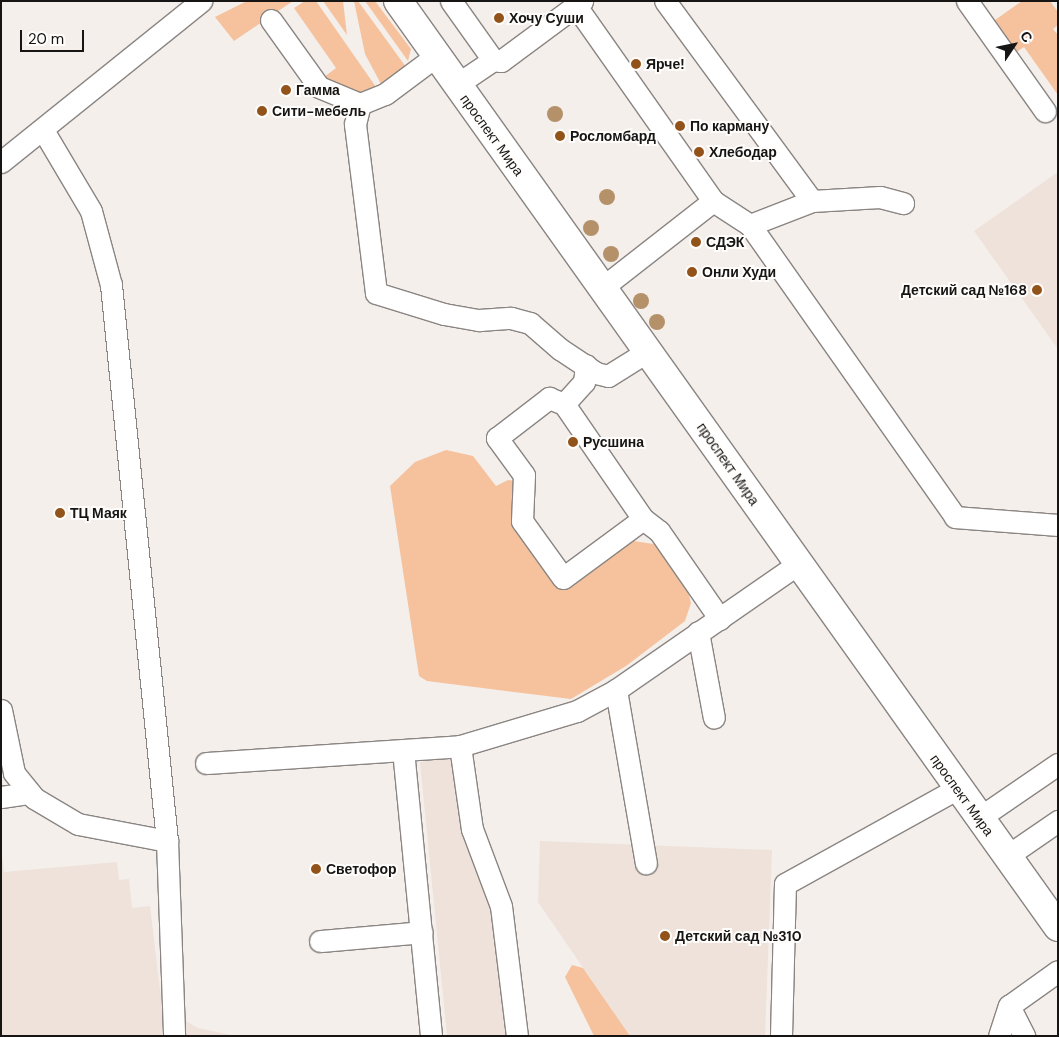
<!DOCTYPE html>
<meta charset="utf-8">
<style>
body{margin:0}
#map{position:relative;width:1059px;height:1037px;overflow:hidden;background:#f4efeb;font-family:"DM Sans",sans-serif}
div>[style]{position:absolute}
[style*='--x']{left:calc(var(--x)*1px);top:calc(var(--y)*1px);width:calc(var(--w)*1px);rotate:calc(var(--a)*1deg)}
.built>*{inset:0;background:#eee2da}
.green>*{inset:0;background:#f5c29d}
.roads{filter:drop-shadow(1px 0 #8a8582) drop-shadow(-1px 0 #8a8582) drop-shadow(0 1px #8a8582) drop-shadow(0 -1px #8a8582)}
.minor>*{height:21px;margin:-10.5px;padding:0 10.5px;transform-origin:10.5px;border-radius:10.5px;background:#fff}
.major>*{height:28px;margin:-14px;padding:0 14px;transform-origin:14px;border-radius:14px;background:#fff}
.trees>*{width:16px;height:16px;margin:-8px;border-radius:50%;background:#b5916a}
.dots>*{width:14px;height:14px;translate:-50% -50%;box-sizing:border-box;border:2px solid #fffdfb;border-radius:50%}
span{translate:-50% -50%;white-space:nowrap;text-align:center;line-height:1.15;-webkit-text-stroke:4px #fffdfb;paint-order:stroke}
.poi-label{font-size:14px;color:#161514;font-weight:700}
.left{translate:0 -50%;text-align:left}
.right{translate:-100% -50%;text-align:right}
.street-label{font-size:14px;color:#161514}
.frame{position:absolute;inset:0;border:2px solid #161514;pointer-events:none}
.north{position:absolute;left:989px;top:20px;width:50px;height:50px;-webkit-text-stroke:4px #fffdfb;paint-order:stroke;rotate:56deg;font-size:14px;font-weight:700;line-height:20px;text-align:center;color:#161514}
.north::after{content:'';display:block;margin:auto;width:18px;height:22px;background:#161514;clip-path:polygon(50% 0,100% 100%,50% 72%,0 100%)}
.scale{position:absolute;left:20px;top:30px;width:64px;height:22px;box-sizing:border-box;border:2px solid #161514;border-top:0;padding-left:6px;font-size:15px;line-height:18px;white-space:nowrap;color:#161514;-webkit-text-stroke:4px #fffdfb;paint-order:stroke}
</style>
<div id="map">
<div class="built">
<div style="clip-path:polygon(1058px 172px,1058px 349px,974px 231px)"></div>
<div style="clip-path:polygon(452px 758px,495px 906px,512px 1036px,447px 1036px,420px 762px)"></div>
<div style="clip-path:polygon(540px 841px,772px 850px,765px 1036px,630px 1036px,538px 902px)"></div>
<div style="clip-path:polygon(1px 846px,4px 872px,117px 862px,119px 880px,129px 879px,132px 908px,150px 906px,162px 1007px,198px 1028px,236px 1036px,1px 1036px)"></div>
</div>
<div class="green">
<div style="clip-path:polygon(247px 1px,293px 1px,234px 41px,215px 17px)"></div>
<div style="clip-path:polygon(305px 1px,316px 1px,376px 87px,360px 94px,337px 88px,324px 77px,336px 68px,294px 8px)"></div>
<div style="clip-path:polygon(323px 1px,343px 1px,347px 35px)"></div>
<div style="clip-path:polygon(354px 1px,358px 1px,406px 67px,381px 84px,365px 54px)"></div>
<div style="clip-path:polygon(365px 1px,375px 1px,411px 49px,408px 61px)"></div>
<div style="clip-path:polygon(1022px 1px,1050px 1px,1058px 12px,1058px 25px,1053px 29px,1058px 35px,1058px 95px,1024px 47px,1010px 56px,988px 25px)"></div>
<div style="clip-path:polygon(446px 450px,473px 456px,496px 486px,508px 480px,516px 481px,560px 588px,627px 540px,660px 545px,685px 580px,691px 603px,685px 621px,626px 666px,571px 699px,427px 681px,419px 676px,390px 486px,415px 462px)"></div>
<div style="clip-path:polygon(572px 965px,583px 968px,630px 1036px,594px 1036px,565px 977px)"></div>
</div>
<div class="roads">
<div class="minor">
<div style="--x:451;--y:1;--w:72;--a:54.6"></div>
<div style="--x:967;--y:1;--w:135;--a:54.7"></div>
<div style="--x:576;--y:6;--w:238;--a:54.9"></div>
<div style="--x:271;--y:20;--w:82;--a:54.4"></div>
<div style="--x:319;--y:87;--w:44;--a:22.5"></div>
<div style="--x:360;--y:104;--w:27;--a:-22"></div>
<div style="--x:385;--y:94;--w:64;--a:-36.7"></div>
<div style="--x:456;--y:85;--w:45;--a:-34"></div>
<div style="--x:493;--y:60;--w:8;--a:7"></div>
<div style="--x:501;--y:61;--w:101;--a:-36.5"></div>
<div style="--x:360;--y:104;--w:21;--a:104"></div>
<div style="--x:355;--y:124;--w:170;--a:82.9"></div>
<div style="--x:376;--y:293;--w:71;--a:17.2"></div>
<div style="--x:444;--y:314;--w:36;--a:10"></div>
<div style="--x:479;--y:320;--w:32;--a:-4"></div>
<div style="--x:511;--y:318;--w:20;--a:15"></div>
<div style="--x:530;--y:323;--w:40;--a:41"></div>
<div style="--x:560;--y:349;--w:43;--a:33.7"></div>
<div style="--x:596;--y:373;--w:12;--a:14"></div>
<div style="--x:608;--y:376;--w:47;--a:-32"></div>
<div style="--x:43;--y:130;--w:94;--a:59.3"></div>
<div style="--x:91;--y:211;--w:77;--a:74.9"></div>
<div style="--x:111;--y:285;--w:559;--a:84.25"></div>
<div style="--x:167;--y:841;--w:195;--a:87.9"></div>
<div style="--x:1;--y:162;--w:257;--a:-38.8"></div>
<div style="--x:812;--y:201;--w:68;--a:-3.4"></div>
<div style="--x:880;--y:197;--w:24;--a:15"></div>
<div style="--x:750;--y:225;--w:357;--a:54.9"></div>
<div style="--x:955;--y:517;--w:103;--a:4.4"></div>
<div style="--x:603;--y:287;--w:140;--a:-38"></div>
<div style="--x:713;--y:201;--w:44;--a:33"></div>
<div style="--x:750;--y:225;--w:66;--a:-21.2"></div>
<div style="--x:812;--y:201;--w:248;--a:-126.3"></div>
<div style="--x:564;--y:404;--w:30;--a:-48"></div>
<div style="--x:584;--y:382;--w:17;--a:-83"></div>
<div style="--x:643;--y:519;--w:99;--a:143.6"></div>
<div style="--x:563;--y:578;--w:70;--a:-125.7"></div>
<div style="--x:522;--y:521;--w:46;--a:-87.5"></div>
<div style="--x:524;--y:475;--w:46;--a:-126.1"></div>
<div style="--x:497;--y:438;--w:66;--a:-37.6"></div>
<div style="--x:549;--y:398;--w:16;--a:22"></div>
<div style="--x:564;--y:404;--w:140;--a:55.5"></div>
<div style="--x:643;--y:519;--w:20;--a:37"></div>
<div style="--x:659;--y:531;--w:107;--a:55.3"></div>
<div style="--x:698;--y:632;--w:87;--a:79.5"></div>
<div style="--x:616;--y:690;--w:176;--a:80.2"></div>
<div style="--x:1;--y:710;--w:64;--a:78.3"></div>
<div style="--x:14;--y:773;--w:32;--a:51"></div>
<div style="--x:34;--y:798;--w:51;--a:30.6"></div>
<div style="--x:78;--y:824;--w:91;--a:10.8"></div>
<div style="--x:460;--y:746;--w:84;--a:81.8"></div>
<div style="--x:472;--y:829;--w:82;--a:69.4"></div>
<div style="--x:501;--y:906;--w:131;--a:83"></div>
<div style="--x:403;--y:750;--w:287;--a:84.4"></div>
<div style="--x:206;--y:763;--w:255;--a:-3.8"></div>
<div style="--x:460;--y:746;--w:122;--a:-16.7"></div>
<div style="--x:577;--y:711;--w:44;--a:-28.3"></div>
<div style="--x:616;--y:690;--w:221;--a:-34.7"></div>
<div style="--x:1;--y:797;--w:29;--a:-8"></div>
<div style="--x:979;--y:818;--w:96;--a:-34.4"></div>
<div style="--x:1007;--y:856;--w:62;--a:-34.5"></div>
<div style="--x:320;--y:941;--w:102;--a:-5"></div>
<div style="--x:1009;--y:1006;--w:34;--a:63"></div>
<div style="--x:781;--y:1036;--w:152;--a:-88.5"></div>
<div style="--x:785;--y:884;--w:198;--a:-29"></div>
<div style="--x:999;--y:1036;--w:32;--a:-72"></div>
<div style="--x:1009;--y:1006;--w:60;--a:-35.5"></div>
</div>
<div class="major">
<div style="--x:398;--y:1;--w:1137;--a:54.52"></div>
</div>
</div>
<div class="trees">
<div style="left:555px;top:114px"></div>
<div style="left:607px;top:197px"></div>
<div style="left:591px;top:228px"></div>
<div style="left:611px;top:254px"></div>
<div style="left:641px;top:301px"></div>
<div style="left:657px;top:322px"></div>
</div>
<div class="dots">
<div style="left:499px;top:18px;background:#92531b"></div>
<div style="left:636px;top:64px;background:#92531b"></div>
<div style="left:286px;top:90px;background:#92531b"></div>
<div style="left:262px;top:111px;background:#92531b"></div>
<div style="left:680px;top:126px;background:#92531b"></div>
<div style="left:560px;top:136px;background:#92531b"></div>
<div style="left:699px;top:152px;background:#92531b"></div>
<div style="left:696px;top:242px;background:#92531b"></div>
<div style="left:692px;top:272px;background:#92531b"></div>
<div style="left:1037px;top:290px;background:#92531b"></div>
<div style="left:573px;top:442px;background:#92531b"></div>
<div style="left:60px;top:513px;background:#92531b"></div>
<div style="left:316px;top:869px;background:#92531b"></div>
<div style="left:665px;top:936px;background:#92531b"></div>
</div>
<div class="poi-label">
<span class="left" style="left:509px;top:18px">Хочу Суши</span>
<span class="left" style="left:646px;top:64px">Ярче!</span>
<span class="left" style="left:296px;top:90px">Гамма</span>
<span class="left" style="left:272px;top:111px">Сити-мебель</span>
<span class="left" style="left:690px;top:126px">По карману</span>
<span class="left" style="left:570px;top:136px">Росломбард</span>
<span class="left" style="left:709px;top:152px">Хлебодар</span>
<span class="left" style="left:706px;top:242px">СДЭК</span>
<span class="left" style="left:702px;top:272px">Онли Худи</span>
<span class="right" style="left:1027px;top:290px">Детский сад №168</span>
<span class="left" style="left:583px;top:442px">Русшина</span>
<span class="left" style="left:70px;top:513px">ТЦ Маяк</span>
<span class="left" style="left:326px;top:869px">Светофор</span>
<span class="left" style="left:675px;top:936px">Детский сад №310</span>
</div>
<div class="street-label">
<span style="left:492px;top:135px;rotate:54deg">проспект Мира</span>
<span style="left:728px;top:464px;rotate:55deg">проспект Мира</span>
<span style="left:962px;top:795px;rotate:54deg">проспект Мира</span>
</div>
<div class="frame"></div>
<div class="north">С</div>
<div class="scale">20 m</div>
</div>
